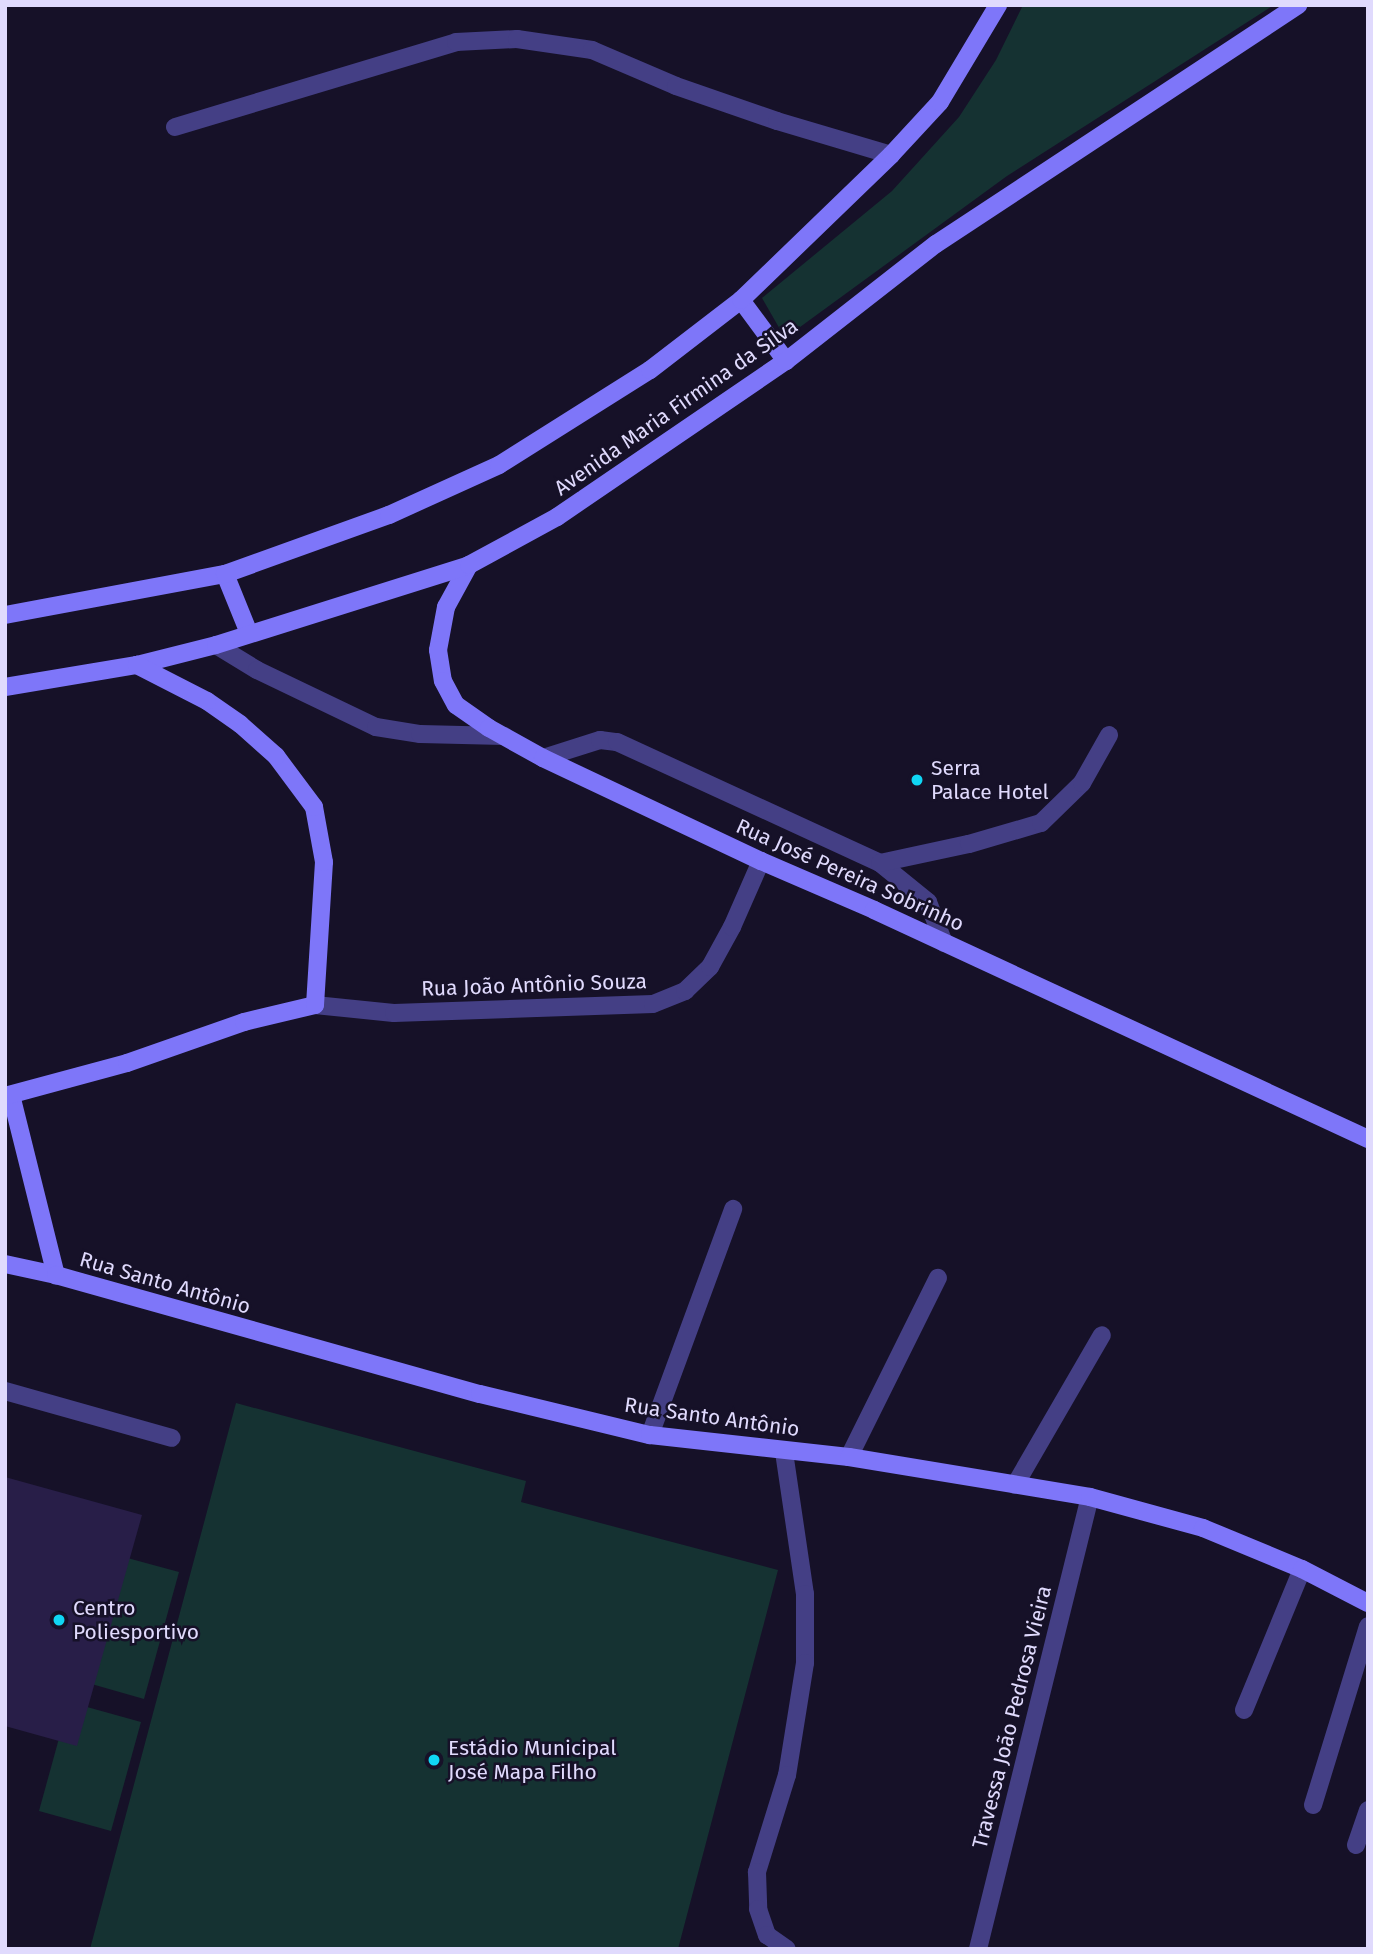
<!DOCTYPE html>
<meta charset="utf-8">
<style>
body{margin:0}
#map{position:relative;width:1373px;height:1954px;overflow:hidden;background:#161128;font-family:"Fira Sans",sans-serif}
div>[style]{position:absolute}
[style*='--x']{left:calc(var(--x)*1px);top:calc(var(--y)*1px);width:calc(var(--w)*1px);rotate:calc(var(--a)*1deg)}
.green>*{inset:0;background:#153232}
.building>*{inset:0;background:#281e48}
.lane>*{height:18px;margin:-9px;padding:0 9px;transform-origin:9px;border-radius:9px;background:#443f85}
.street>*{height:18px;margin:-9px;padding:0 9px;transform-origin:9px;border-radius:9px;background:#443f85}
.secondary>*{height:18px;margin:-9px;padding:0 9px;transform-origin:9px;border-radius:9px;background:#7e76f9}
.dots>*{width:19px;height:19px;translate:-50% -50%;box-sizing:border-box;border:4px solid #161128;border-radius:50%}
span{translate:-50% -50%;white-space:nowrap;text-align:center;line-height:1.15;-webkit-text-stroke:5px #161128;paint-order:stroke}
.street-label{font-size:21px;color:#e0dafd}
.poi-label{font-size:21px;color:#e0dafd}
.left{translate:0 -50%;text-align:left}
.frame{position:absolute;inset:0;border:7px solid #e0dafd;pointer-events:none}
</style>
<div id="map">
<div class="green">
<div style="clip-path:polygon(1023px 5px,1274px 5px,1007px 176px,785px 338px,762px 298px,892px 191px,959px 117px,996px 60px)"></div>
<div style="clip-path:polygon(236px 1403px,526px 1481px,521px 1502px,778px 1570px,678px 1949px,90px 1949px)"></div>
<div style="clip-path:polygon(109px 1553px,179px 1572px,144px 1699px,74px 1679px)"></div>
<div style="clip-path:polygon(69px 1702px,141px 1722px,111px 1831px,39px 1811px)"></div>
</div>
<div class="building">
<div style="clip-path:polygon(5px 1477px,142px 1515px,77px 1746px,5px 1726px)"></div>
</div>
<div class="lane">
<div style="--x:216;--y:645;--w:48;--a:31.4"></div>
<div style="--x:257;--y:670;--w:132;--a:25.6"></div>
<div style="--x:376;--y:727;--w:45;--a:9"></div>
<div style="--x:420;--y:734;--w:84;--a:1.4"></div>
<div style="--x:543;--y:758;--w:60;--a:-17.5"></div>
<div style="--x:600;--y:740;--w:17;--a:7"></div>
<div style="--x:617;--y:742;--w:289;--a:24.7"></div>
<div style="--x:880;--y:863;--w:62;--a:39.1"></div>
<div style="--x:928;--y:902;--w:44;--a:68.7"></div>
<div style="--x:880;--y:863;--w:91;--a:-12.1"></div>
<div style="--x:969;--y:844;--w:75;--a:-16.3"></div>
<div style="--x:1041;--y:823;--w:57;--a:-44.3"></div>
<div style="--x:1082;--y:783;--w:55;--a:-60.6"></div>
<div style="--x:5;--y:1391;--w:173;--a:15.7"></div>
</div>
<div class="street">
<div style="--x:175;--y:127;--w:294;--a:-16.8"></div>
<div style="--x:456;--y:42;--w:61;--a:-2.8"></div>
<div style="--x:517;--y:39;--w:76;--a:8.3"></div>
<div style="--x:592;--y:50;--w:91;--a:23.2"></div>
<div style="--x:676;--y:86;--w:107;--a:19.1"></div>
<div style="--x:777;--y:121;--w:119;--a:16.6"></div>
<div style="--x:315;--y:1005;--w:79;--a:5.8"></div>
<div style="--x:394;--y:1013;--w:259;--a:-2"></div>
<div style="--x:653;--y:1004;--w:35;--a:-22"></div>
<div style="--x:685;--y:991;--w:35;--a:-44"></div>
<div style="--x:710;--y:967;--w:46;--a:-61.2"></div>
<div style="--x:732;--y:927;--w:72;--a:-66.3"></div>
<div style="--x:650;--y:1435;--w:241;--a:-69.8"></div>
<div style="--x:784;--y:1452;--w:144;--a:81.6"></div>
<div style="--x:805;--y:1594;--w:69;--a:90"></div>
<div style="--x:805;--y:1663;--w:113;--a:99.1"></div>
<div style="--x:787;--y:1775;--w:102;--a:107.2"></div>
<div style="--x:757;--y:1872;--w:37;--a:88"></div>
<div style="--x:758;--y:1909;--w:28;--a:71"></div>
<div style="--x:767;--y:1935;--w:24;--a:35"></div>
<div style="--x:849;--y:1457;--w:200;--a:-63.6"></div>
<div style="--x:1015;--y:1485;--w:173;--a:-59.9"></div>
<div style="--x:1244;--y:1710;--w:152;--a:-67.6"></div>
<div style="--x:1313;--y:1805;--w:187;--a:-72.9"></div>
<div style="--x:1356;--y:1845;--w:37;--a:-71"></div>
<div style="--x:978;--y:1949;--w:466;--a:-76.1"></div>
</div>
<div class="secondary">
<div style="--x:741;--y:300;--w:76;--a:53.6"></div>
<div style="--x:469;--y:565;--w:48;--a:118.7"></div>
<div style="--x:446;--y:607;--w:44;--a:100.5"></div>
<div style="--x:438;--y:650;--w:31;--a:81"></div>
<div style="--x:443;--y:681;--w:27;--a:62"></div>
<div style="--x:456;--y:705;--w:40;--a:34.9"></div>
<div style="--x:489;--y:728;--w:62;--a:29.1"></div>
<div style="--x:543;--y:758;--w:241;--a:25.3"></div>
<div style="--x:761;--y:861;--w:123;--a:23.4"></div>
<div style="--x:874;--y:910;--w:544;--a:24.87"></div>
<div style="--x:225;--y:574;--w:64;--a:67.9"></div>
<div style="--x:5;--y:615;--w:224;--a:-10.6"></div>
<div style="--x:225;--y:574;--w:174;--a:-19.8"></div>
<div style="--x:389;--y:515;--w:121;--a:-24.4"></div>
<div style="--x:499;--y:465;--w:178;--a:-32.2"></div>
<div style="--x:650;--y:370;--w:115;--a:-37.6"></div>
<div style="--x:741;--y:300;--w:209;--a:-44"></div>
<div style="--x:891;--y:155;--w:72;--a:-47.2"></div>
<div style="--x:940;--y:102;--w:113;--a:-59.1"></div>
<div style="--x:5;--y:687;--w:134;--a:-9.5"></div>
<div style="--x:137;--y:665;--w:81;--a:-14.2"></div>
<div style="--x:216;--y:645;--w:265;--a:-17.5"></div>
<div style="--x:469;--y:565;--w:100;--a:-28.6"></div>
<div style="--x:557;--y:517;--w:277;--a:-34.3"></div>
<div style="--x:786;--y:361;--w:190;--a:-38"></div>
<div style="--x:936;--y:244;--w:434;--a:-33.4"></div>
<div style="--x:11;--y:1095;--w:186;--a:76"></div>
<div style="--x:5;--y:1096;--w:126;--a:-15.1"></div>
<div style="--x:127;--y:1063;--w:124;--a:-19.3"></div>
<div style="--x:244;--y:1022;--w:73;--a:-13.5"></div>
<div style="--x:315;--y:1005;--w:143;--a:-86.4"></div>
<div style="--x:324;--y:862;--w:56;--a:-100.3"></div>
<div style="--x:314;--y:807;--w:64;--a:-126.7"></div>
<div style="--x:276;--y:756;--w:48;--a:-138.4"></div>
<div style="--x:240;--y:724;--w:40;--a:-145.1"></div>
<div style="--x:207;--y:701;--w:79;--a:-152.8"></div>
<div style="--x:5;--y:1264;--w:52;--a:12.2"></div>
<div style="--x:56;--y:1275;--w:440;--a:15.7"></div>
<div style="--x:480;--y:1394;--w:175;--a:13.6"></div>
<div style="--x:650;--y:1435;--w:200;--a:6.3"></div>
<div style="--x:849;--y:1457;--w:244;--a:9.4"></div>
<div style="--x:1090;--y:1497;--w:117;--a:15.3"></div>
<div style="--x:1203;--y:1528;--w:107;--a:22.5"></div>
<div style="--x:1302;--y:1569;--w:74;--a:27.3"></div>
</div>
<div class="dots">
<div style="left:917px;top:780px;background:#10d6f4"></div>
<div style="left:59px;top:1620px;background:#10d6f4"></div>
<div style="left:434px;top:1760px;background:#10d6f4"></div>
</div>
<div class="street-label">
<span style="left:676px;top:407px;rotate:-35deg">Avenida Maria Firmina da Silva</span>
<span style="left:850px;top:875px;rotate:24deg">Rua José Pereira Sobrinho</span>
<span style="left:534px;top:985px;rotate:-2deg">Rua João Antônio Souza</span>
<span style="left:165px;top:1283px;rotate:16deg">Rua Santo Antônio</span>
<span style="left:712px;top:1417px;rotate:8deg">Rua Santo Antônio</span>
<span style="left:1012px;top:1717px;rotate:-76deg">Travessa João Pedrosa Vieira</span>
</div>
<div class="poi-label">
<span class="left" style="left:931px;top:780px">Serra<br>Palace Hotel</span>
<span class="left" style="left:73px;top:1620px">Centro<br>Poliesportivo</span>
<span class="left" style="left:448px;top:1760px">Estádio Municipal<br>José Mapa Filho</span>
</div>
<div class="frame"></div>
</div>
